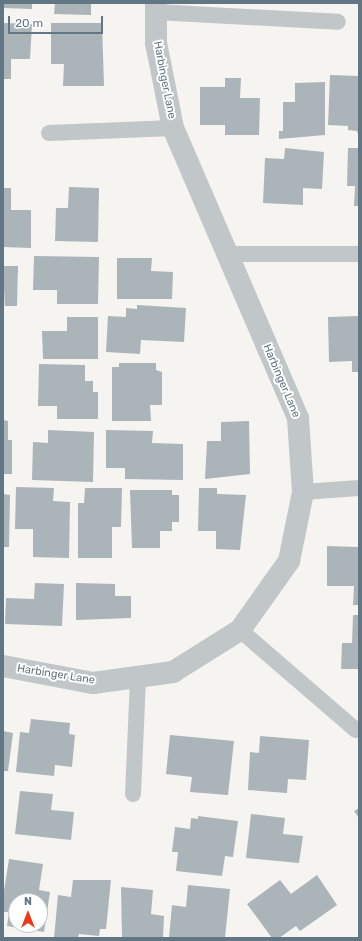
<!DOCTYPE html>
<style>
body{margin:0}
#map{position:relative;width:362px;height:941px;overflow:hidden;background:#f5f4f0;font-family:Rubik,sans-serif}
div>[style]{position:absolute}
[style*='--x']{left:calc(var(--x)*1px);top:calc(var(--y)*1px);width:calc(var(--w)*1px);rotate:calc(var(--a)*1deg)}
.building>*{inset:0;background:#abb4b8}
.service>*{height:16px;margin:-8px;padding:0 8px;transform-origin:8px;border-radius:8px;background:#c1c6c8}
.minor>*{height:22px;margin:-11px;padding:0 11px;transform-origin:11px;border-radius:11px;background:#c1c6c8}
span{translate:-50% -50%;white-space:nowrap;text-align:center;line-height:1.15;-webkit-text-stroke:4px #fff;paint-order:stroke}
.street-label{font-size:11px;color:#627783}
.frame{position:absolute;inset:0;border:4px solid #627783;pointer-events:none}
.north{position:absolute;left:8px;top:893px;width:40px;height:40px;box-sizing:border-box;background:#fff;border:1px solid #c0c9cd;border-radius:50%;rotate:0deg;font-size:11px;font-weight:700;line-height:16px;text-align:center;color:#627783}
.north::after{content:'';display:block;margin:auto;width:14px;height:18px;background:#ed3918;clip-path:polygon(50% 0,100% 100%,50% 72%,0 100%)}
.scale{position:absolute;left:8px;top:16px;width:95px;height:18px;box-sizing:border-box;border:2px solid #627783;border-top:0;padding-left:5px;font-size:12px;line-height:14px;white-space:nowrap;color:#627783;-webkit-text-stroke:3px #fff;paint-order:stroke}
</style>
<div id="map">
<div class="building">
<div style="clip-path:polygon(3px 3px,32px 3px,32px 9px,3px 8px)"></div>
<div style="clip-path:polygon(55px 3px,91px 3px,91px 15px,54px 14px)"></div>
<div style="clip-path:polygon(3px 23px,32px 24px,30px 59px,11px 59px,11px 79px,3px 79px)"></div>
<div style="clip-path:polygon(51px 23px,102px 23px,104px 86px,63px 86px,64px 64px,51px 64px)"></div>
<div style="clip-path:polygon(330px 75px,359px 76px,359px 137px,357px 131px,348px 130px,348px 126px,328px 125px)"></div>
<div style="clip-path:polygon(225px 78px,241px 78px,240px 98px,260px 98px,259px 135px,225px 135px,225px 125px,200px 125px,200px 87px,225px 87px)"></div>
<div style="clip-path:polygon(325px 82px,325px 135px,279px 139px,279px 131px,283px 131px,283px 102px,295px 102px,295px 83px)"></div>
<div style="clip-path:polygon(285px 148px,324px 152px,322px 189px,303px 188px,303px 205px,263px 203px,265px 158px,284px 159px)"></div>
<div style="clip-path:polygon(348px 148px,359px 148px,359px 206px,354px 206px,355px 186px,347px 186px)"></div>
<div style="clip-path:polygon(69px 187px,99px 188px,98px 242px,55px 241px,56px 208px,68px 208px)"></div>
<div style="clip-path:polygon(3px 188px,11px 188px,11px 210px,31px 210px,31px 248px,3px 247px)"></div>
<div style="clip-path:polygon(34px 256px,99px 257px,98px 304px,57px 304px,57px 290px,33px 290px)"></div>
<div style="clip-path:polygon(117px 258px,152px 258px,151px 271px,173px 272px,172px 299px,117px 299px)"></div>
<div style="clip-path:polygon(3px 266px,18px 266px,17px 306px,5px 306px,5px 310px)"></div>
<div style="clip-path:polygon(137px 305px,186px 308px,184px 342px,141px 340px,140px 354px,106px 352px,108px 316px,126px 317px,126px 308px,137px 309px)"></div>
<div style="clip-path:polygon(359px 316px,359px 372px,352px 372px,352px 361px,329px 362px,328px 317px)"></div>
<div style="clip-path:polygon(67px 317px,98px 317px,98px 359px,43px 359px,42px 331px,67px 331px)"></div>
<div style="clip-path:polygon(119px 363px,156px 363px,156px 370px,162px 372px,162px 405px,150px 405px,151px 421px,112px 421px,112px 367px,119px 367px)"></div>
<div style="clip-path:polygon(39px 364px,85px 365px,85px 381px,93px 381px,93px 392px,98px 392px,98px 419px,57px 419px,57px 406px,38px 406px)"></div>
<div style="clip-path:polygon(3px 420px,8px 421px,8px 440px,12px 440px,12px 474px,3px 474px)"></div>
<div style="clip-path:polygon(249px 421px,250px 474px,205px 479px,207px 441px,221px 441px,221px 422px)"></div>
<div style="clip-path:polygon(48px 430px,94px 432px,93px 482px,32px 480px,33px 442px,48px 443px)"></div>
<div style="clip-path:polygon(106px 430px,153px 431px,152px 443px,183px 444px,183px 480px,125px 479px,125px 468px,106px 468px)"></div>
<div style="clip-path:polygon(16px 487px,54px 488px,53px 501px,70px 502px,69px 558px,33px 557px,33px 529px,15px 529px)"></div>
<div style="clip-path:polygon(85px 488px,122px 488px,121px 527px,112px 527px,112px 558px,78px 558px,78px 503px,84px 503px)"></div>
<div style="clip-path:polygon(199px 488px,217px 488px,217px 494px,246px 495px,240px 550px,216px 549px,216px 531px,198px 531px)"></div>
<div style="clip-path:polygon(130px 490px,172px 490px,172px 495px,179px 495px,179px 522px,172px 522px,172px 531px,160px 531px,160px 548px,132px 548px)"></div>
<div style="clip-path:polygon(3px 494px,10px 495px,9px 547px,3px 547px)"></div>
<div style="clip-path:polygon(327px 546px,359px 547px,359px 605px,353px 605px,354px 586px,327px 586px)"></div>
<div style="clip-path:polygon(35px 583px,64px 584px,62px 626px,5px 624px,6px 598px,34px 599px)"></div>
<div style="clip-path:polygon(76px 583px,115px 584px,115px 596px,131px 596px,131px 618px,76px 620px)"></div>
<div style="clip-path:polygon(353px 615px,359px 615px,359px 669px,341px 669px,342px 643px,352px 643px)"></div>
<div style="clip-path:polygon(31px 719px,70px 723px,69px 734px,75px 735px,72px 767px,55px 765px,54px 776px,16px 772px,20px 732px,29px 733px)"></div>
<div style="clip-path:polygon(3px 731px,13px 733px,8px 771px,3px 771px)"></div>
<div style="clip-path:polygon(170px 735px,234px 741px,228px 795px,190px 792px,192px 777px,166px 774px)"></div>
<div style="clip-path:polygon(260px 736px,309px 740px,306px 780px,288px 779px,287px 793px,248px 790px,250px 752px,259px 753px)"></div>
<div style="clip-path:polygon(20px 791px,53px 794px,51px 810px,74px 812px,71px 840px,15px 834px)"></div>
<div style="clip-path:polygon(359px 808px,359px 818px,354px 811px)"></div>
<div style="clip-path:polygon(251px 814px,285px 818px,283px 834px,303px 836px,299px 863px,246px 858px)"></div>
<div style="clip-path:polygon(198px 816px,238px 821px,233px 857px,225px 856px,222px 876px,176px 871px,178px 852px,172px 852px,175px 827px,190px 829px,191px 818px,198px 819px)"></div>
<div style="clip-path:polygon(evenodd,9px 859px,43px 864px,39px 890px,50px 892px,44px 932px,7px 926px,9px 912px,3px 912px,3px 897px,9px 859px,16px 901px,40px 901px,40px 925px,16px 925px,16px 901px)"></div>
<div style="clip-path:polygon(317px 875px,337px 905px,300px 931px,296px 926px,279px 938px,272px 938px,247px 904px,280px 880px,291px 894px)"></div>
<div style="clip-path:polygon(73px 880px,111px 880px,106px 929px,100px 929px,99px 936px,79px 934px,78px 938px,54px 938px,58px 895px,71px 897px)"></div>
<div style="clip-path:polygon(188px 885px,230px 889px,225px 938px,169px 938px,172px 905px,186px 907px)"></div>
<div style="clip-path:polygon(121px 887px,153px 890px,151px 914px,164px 916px,163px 938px,122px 938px)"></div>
</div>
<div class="service">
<div style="--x:156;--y:12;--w:182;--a:3.1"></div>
<div style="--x:49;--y:133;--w:124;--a:-2.3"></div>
<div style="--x:227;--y:254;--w:132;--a:0"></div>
<div style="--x:303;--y:492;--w:56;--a:-4.1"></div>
<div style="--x:240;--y:630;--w:153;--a:40.8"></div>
<div style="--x:133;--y:794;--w:116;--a:-87.5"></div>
</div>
<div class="minor">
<div style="--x:3;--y:666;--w:92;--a:10.7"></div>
<div style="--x:93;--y:683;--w:81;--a:-7.8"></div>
<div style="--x:173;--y:672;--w:79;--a:-32.1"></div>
<div style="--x:240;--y:630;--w:85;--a:-54.6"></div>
<div style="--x:289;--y:561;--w:70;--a:-78.5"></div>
<div style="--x:303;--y:492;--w:74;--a:-93.9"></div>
<div style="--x:298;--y:418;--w:316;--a:-113.3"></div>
<div style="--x:173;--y:128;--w:87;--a:-101.3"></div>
<div style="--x:156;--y:43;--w:40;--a:-90"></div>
</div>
<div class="street-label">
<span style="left:164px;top:80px;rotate:79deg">Harbinger Lane</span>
<span style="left:281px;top:381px;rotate:67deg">Harbinger Lane</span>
<span style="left:56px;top:675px;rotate:9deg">Harbinger Lane</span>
</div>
<div class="frame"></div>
<div class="north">N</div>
<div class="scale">20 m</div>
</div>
